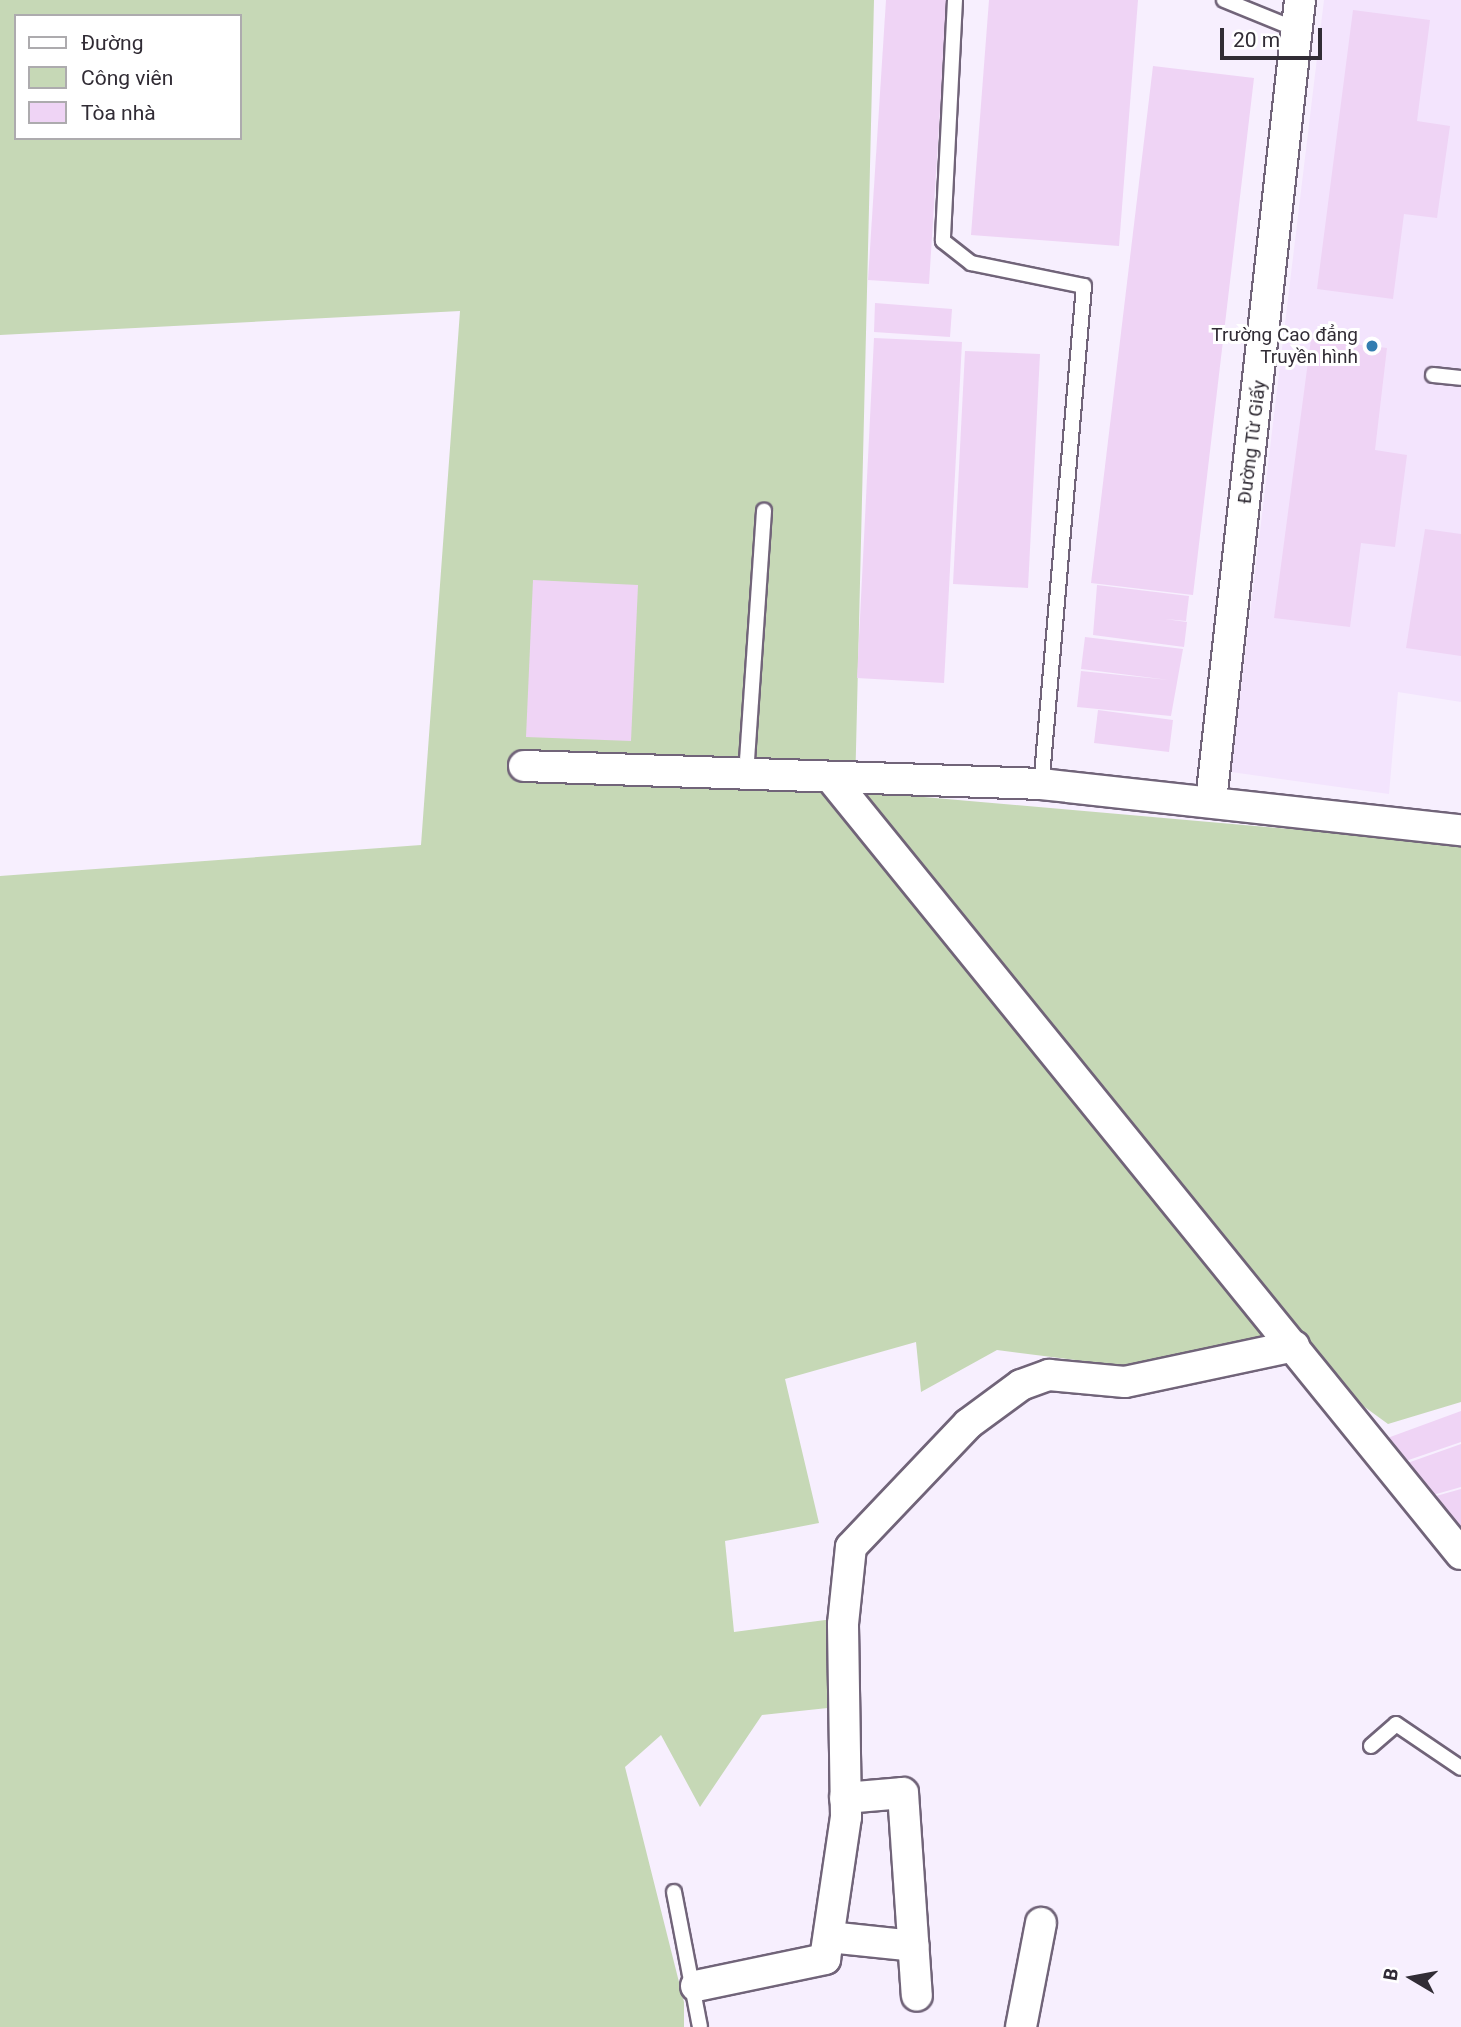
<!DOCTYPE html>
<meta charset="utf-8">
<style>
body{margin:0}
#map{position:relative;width:1461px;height:2027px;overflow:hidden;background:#f7effe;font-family:Roboto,sans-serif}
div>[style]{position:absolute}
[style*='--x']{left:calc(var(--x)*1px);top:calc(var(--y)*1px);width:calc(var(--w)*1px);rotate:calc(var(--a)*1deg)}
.built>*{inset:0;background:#f3e4fd}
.green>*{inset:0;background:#c6d8b6}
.building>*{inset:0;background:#efd4f5}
.roads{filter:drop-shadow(2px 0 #716479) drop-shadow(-2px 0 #716479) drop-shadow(0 2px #716479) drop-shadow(0 -2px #716479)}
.service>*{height:14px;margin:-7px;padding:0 7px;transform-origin:7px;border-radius:7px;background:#fff}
.minor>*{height:30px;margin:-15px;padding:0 15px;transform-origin:15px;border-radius:15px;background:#fff}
.dots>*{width:19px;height:19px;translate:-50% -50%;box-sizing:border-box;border:4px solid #fff;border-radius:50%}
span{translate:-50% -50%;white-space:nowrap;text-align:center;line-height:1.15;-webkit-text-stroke:6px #fff;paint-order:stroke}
.poi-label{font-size:19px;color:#312c35}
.right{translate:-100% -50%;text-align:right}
.street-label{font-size:19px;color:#312c35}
.legend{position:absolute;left:14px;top:14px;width:228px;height:126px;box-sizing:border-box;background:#fff;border:2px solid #adabae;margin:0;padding:9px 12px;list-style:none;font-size:21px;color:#312c35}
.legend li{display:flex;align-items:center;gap:14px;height:35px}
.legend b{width:35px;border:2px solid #adabae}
.north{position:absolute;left:1377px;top:1943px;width:70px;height:70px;-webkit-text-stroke:5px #fff;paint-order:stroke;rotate:280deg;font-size:19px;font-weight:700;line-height:28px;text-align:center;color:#312c35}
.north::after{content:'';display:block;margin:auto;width:24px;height:32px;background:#312c35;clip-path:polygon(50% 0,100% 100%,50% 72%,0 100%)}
.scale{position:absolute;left:1220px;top:28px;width:102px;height:32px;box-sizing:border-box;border:4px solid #312c35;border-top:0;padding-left:9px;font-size:21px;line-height:24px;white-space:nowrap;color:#312c35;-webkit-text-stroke:5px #fff;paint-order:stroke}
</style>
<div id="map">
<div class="built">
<div style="clip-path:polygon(1324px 0,1461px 0,1461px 702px,1398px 692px,1389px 794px,1231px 772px)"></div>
</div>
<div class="green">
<div style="clip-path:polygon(evenodd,0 0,874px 0,855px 791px,1461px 844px,1461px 1402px,1388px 1424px,1274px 1341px,1131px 1367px,997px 1350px,921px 1392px,916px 1342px,785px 1379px,819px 1523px,725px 1541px,734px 1632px,833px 1619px,837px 1707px,762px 1715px,700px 1807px,661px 1735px,625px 1767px,684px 2002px,684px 2027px,0 2027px,0 876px,421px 845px,460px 311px,0 335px,0 0,16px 16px,240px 16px,240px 138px,16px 138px,16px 16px)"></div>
</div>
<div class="building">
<div style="clip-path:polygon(886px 0,947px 0,929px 284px,868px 280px)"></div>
<div style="clip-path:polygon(989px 0,1138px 0,1119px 246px,971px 235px)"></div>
<div style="clip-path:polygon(1353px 10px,1430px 20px,1417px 121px,1450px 126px,1437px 218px,1404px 214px,1393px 299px,1317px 289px)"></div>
<div style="clip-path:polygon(1153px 66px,1254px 78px,1193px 595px,1091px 583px)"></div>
<div style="clip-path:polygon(875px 303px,952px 309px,950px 337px,874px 332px)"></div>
<div style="clip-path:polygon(874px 338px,962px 342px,944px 683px,857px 678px)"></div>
<div style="clip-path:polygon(1311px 339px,1387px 348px,1375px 450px,1407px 455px,1395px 547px,1361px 543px,1350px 627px,1274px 618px)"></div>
<div style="clip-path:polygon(965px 351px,1040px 354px,1028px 588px,953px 584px)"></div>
<div style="clip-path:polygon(1425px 529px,1461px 534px,1461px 656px,1406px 648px)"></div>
<div style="clip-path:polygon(533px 580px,638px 585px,631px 741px,526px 737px)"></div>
<div style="clip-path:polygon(1097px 585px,1189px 596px,1186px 621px,1165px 619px,1187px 622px,1184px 647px,1093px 635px)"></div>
<div style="clip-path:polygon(1085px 637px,1183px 649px,1171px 716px,1077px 707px,1081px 671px,1169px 680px,1081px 669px)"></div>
<div style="clip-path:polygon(1098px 710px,1173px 720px,1169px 752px,1094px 743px)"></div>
<div style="clip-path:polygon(1461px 1411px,1461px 1442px,1397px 1464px,1382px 1440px)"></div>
<div style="clip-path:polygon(1461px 1444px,1461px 1487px,1426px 1497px,1399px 1466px)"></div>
<div style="clip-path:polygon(1461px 1489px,1461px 1529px,1451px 1527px,1429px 1498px)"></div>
</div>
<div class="roads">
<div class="service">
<div style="--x:955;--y:0;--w:241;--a:92.9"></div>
<div style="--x:943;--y:241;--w:36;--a:38"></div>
<div style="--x:971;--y:263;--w:115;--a:11.5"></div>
<div style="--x:1084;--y:286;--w:500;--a:94.9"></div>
<div style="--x:1224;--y:0;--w:80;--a:22.1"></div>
<div style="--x:1433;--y:375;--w:28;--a:6"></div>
<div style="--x:746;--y:775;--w:265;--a:-86.1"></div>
<div style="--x:1371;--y:1746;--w:33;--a:-41"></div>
<div style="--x:1396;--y:1724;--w:78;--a:34.1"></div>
<div style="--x:674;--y:1892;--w:137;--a:79.1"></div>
</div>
<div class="minor">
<div style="--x:524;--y:766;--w:517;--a:1.99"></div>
<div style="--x:1041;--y:784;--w:423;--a:6.3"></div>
<div style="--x:832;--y:779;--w:998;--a:50.94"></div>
<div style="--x:1211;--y:801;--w:806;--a:-83.66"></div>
<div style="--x:845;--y:1798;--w:58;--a:-4.9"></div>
<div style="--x:903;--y:1793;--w:203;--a:86.1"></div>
<div style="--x:829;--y:1937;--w:85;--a:6"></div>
<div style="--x:696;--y:1986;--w:132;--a:-11.8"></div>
<div style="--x:825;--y:1959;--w:144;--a:-81.6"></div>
<div style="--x:846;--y:1817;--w:193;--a:-90.9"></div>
<div style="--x:843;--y:1624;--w:77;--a:-84.1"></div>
<div style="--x:851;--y:1547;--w:170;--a:-46.4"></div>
<div style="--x:968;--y:1424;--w:66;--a:-36.3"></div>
<div style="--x:1021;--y:1385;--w:30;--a:-20"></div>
<div style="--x:1049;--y:1375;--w:76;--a:5.3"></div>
<div style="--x:1125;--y:1382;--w:173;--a:-12"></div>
<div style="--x:1021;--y:2027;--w:106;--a:-79.1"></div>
</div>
</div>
<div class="dots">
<div style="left:1372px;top:346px;background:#337db0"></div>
</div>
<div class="poi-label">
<span class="right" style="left:1358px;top:346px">Trường Cao đẳng<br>Truyền hình</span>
</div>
<div class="street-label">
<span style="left:1252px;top:442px;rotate:-83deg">Đường Từ Giấy</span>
</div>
<ul class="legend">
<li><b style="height:9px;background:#fff"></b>Đường</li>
<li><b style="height:19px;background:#c6d8b6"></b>Công viên</li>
<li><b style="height:19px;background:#efd4f5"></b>Tòa nhà</li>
</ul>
<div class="north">B</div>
<div class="scale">20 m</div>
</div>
